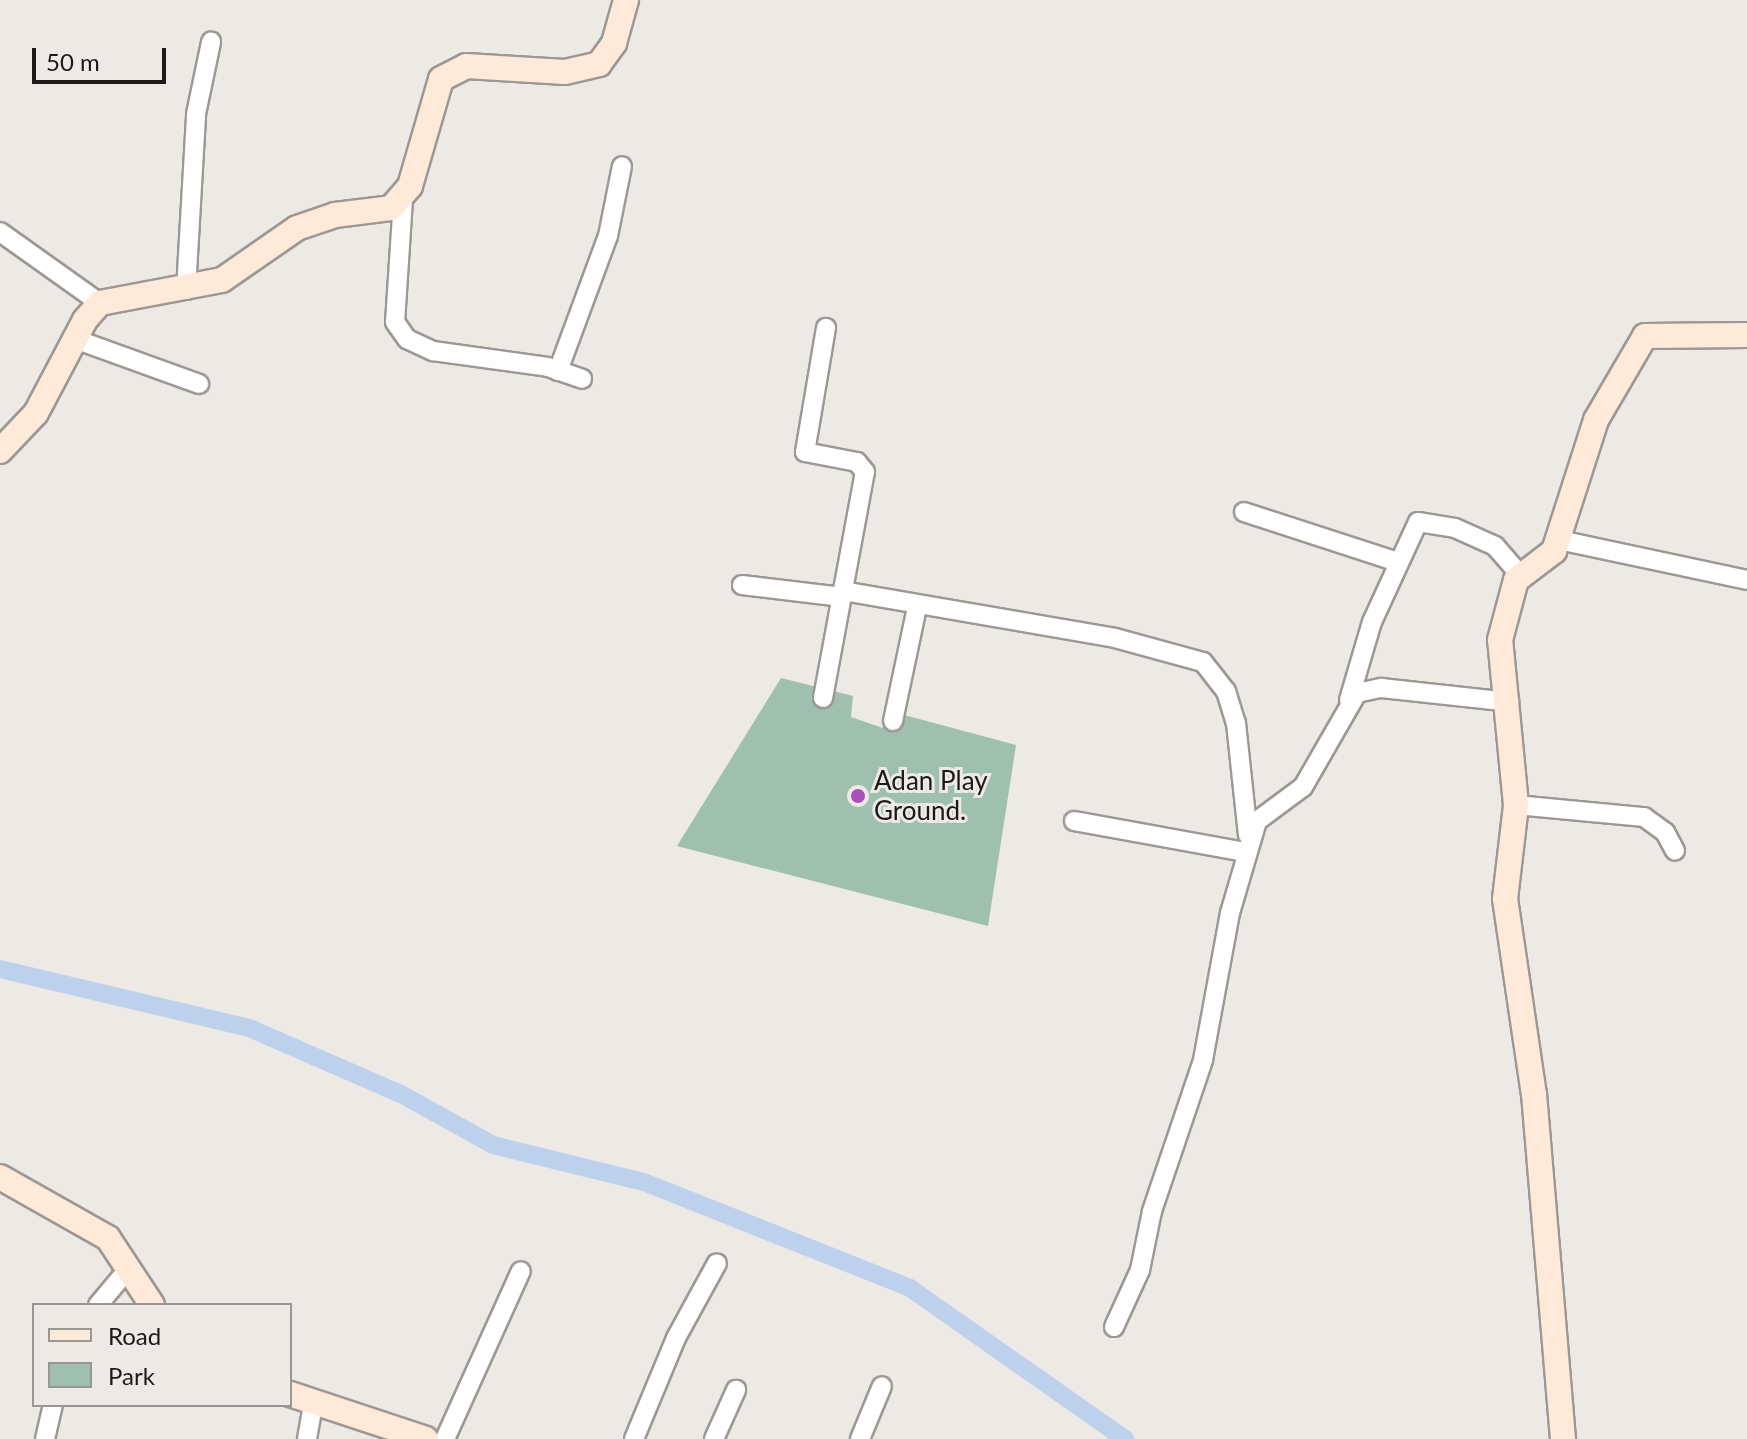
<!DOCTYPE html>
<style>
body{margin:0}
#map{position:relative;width:1747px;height:1439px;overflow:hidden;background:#ede9e4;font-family:Lato,sans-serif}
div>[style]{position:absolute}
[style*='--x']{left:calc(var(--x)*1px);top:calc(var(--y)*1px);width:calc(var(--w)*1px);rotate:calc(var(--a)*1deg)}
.green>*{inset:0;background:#9fc0ae}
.canal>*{height:18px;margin:-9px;padding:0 9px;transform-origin:9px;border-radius:9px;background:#bed1ec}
.roads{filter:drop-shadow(2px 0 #9c9894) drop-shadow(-2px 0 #9c9894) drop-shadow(0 2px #9c9894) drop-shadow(0 -2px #9c9894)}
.street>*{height:18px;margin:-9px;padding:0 9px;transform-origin:9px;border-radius:9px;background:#fff}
.secondary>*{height:24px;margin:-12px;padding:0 12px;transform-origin:12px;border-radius:12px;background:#ffead9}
.dots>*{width:22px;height:22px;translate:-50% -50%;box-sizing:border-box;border:4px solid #ede9e4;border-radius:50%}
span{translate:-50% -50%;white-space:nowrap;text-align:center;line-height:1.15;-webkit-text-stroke:6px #ede9e4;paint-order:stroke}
.poi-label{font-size:26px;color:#1c1a19}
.left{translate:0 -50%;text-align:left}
.legend{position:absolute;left:32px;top:1303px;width:260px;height:104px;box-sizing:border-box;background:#ede9e4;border:2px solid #999693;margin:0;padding:10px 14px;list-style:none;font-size:24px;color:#1c1a19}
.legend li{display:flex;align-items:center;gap:16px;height:40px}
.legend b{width:40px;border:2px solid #999693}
.scale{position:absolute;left:32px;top:48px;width:134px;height:36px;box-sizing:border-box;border:4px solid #1c1a19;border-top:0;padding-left:10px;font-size:24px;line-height:28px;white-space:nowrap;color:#1c1a19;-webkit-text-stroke:6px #ede9e4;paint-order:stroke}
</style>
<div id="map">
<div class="green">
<div style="clip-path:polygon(781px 678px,853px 696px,851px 717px,883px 728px,893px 712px,1016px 745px,988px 926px,677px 846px)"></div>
</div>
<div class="canal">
<div style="--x:0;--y:969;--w:256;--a:13.3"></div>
<div style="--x:249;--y:1028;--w:166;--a:23.5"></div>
<div style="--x:401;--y:1094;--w:105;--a:29"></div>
<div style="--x:493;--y:1145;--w:155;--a:13.8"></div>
<div style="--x:644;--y:1182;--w:286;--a:21.7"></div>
<div style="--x:910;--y:1288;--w:263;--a:35.1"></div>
</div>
<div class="roads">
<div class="street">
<div style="--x:403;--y:199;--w:123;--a:93.7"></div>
<div style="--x:395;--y:322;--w:21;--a:55"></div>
<div style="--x:407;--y:339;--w:29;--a:25"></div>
<div style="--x:433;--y:351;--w:116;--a:7.9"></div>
<div style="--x:548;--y:367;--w:36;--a:19"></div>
<div style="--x:0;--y:232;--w:123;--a:35.4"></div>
<div style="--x:186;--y:290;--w:176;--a:-86.7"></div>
<div style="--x:196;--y:114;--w:74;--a:-78.2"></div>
<div style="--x:75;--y:339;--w:132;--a:19.9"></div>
<div style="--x:558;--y:371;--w:144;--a:-69.7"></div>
<div style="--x:608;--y:236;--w:71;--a:-78.7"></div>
<div style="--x:1244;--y:512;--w:162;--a:18"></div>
<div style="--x:1559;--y:540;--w:192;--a:12"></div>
<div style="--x:742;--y:585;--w:101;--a:6.8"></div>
<div style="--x:843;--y:591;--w:276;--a:9.8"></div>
<div style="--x:1115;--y:638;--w:91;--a:15.3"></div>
<div style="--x:1203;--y:662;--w:37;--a:52"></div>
<div style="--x:1226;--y:691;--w:34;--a:73"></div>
<div style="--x:1236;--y:723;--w:113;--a:83.9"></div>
<div style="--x:823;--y:698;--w:230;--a:-79.5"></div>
<div style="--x:865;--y:472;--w:13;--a:-129"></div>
<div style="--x:857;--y:462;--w:53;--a:-169.1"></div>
<div style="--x:805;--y:452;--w:126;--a:-80.4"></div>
<div style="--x:1349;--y:700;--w:81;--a:-73.6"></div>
<div style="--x:1372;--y:622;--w:110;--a:-65.3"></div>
<div style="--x:1418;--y:522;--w:37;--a:9"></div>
<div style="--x:1455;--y:528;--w:44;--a:24.2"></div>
<div style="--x:1495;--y:546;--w:38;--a:49"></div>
<div style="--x:893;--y:721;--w:116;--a:-78.1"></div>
<div style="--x:1516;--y:805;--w:129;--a:5.4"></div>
<div style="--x:1644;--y:817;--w:26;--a:36"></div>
<div style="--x:1665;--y:832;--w:21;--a:62"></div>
<div style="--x:1074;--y:821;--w:174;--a:10.3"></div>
<div style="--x:98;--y:1305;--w:47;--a:-50.2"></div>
<div style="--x:1114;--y:1327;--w:63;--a:-65.5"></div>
<div style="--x:1140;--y:1270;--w:60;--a:-78.5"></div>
<div style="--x:1152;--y:1211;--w:159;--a:-71.3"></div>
<div style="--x:1203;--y:1060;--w:149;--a:-79.6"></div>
<div style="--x:1230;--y:913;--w:96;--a:-73.6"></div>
<div style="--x:1257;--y:821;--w:57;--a:-36.5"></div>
<div style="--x:1303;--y:787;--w:108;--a:-60.1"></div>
<div style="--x:1357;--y:693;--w:25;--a:-12"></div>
<div style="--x:1381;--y:688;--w:129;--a:6.2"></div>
<div style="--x:45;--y:1439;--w:35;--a:-77"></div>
<div style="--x:307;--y:1439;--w:35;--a:-80"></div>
<div style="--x:445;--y:1439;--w:184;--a:-65.7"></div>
<div style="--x:634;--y:1439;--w:109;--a:-67.4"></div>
<div style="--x:676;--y:1338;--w:85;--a:-61.3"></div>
<div style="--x:714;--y:1439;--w:54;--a:-65.8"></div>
<div style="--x:860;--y:1439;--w:57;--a:-67.5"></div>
</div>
<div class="secondary">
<div style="--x:0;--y:451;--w:52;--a:-46.5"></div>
<div style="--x:36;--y:413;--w:105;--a:-62.2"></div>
<div style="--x:85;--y:320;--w:23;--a:-49"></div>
<div style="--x:100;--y:303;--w:124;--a:-10.7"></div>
<div style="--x:222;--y:280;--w:91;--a:-34.7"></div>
<div style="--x:297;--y:228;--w:40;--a:-18.9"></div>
<div style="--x:335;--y:215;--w:56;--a:-7.1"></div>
<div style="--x:391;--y:208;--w:29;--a:-49"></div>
<div style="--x:410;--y:186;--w:111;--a:-73.8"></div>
<div style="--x:441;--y:79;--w:28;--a:-27"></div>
<div style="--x:466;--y:66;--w:99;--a:3.5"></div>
<div style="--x:565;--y:72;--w:35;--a:-13"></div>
<div style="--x:599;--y:64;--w:26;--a:-54"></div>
<div style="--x:614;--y:43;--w:45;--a:-74.4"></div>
<div style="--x:0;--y:1177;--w:124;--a:29.5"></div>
<div style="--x:108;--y:1238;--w:80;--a:56.7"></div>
<div style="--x:290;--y:1394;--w:143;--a:18.3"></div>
<div style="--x:1563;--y:1439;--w:345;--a:-94.8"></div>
<div style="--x:1534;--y:1095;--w:198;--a:-98.4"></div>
<div style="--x:1505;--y:899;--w:95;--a:-83.3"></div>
<div style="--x:1516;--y:805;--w:166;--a:-95.5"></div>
<div style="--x:1500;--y:640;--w:62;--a:-75.1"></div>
<div style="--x:1516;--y:580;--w:48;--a:-37.3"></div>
<div style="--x:1554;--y:551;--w:138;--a:-72.2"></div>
<div style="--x:1596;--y:420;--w:97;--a:-59.7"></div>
<div style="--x:1645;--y:336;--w:102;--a:-0.6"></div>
</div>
</div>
<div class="dots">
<div style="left:858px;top:796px;background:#a950bd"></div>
</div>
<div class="poi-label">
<span class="left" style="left:874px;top:796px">Adan Play<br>Ground.</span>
</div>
<ul class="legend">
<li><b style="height:10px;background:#ffead9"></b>Road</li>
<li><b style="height:22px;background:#9fc0ae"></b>Park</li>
</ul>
<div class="scale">50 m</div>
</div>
